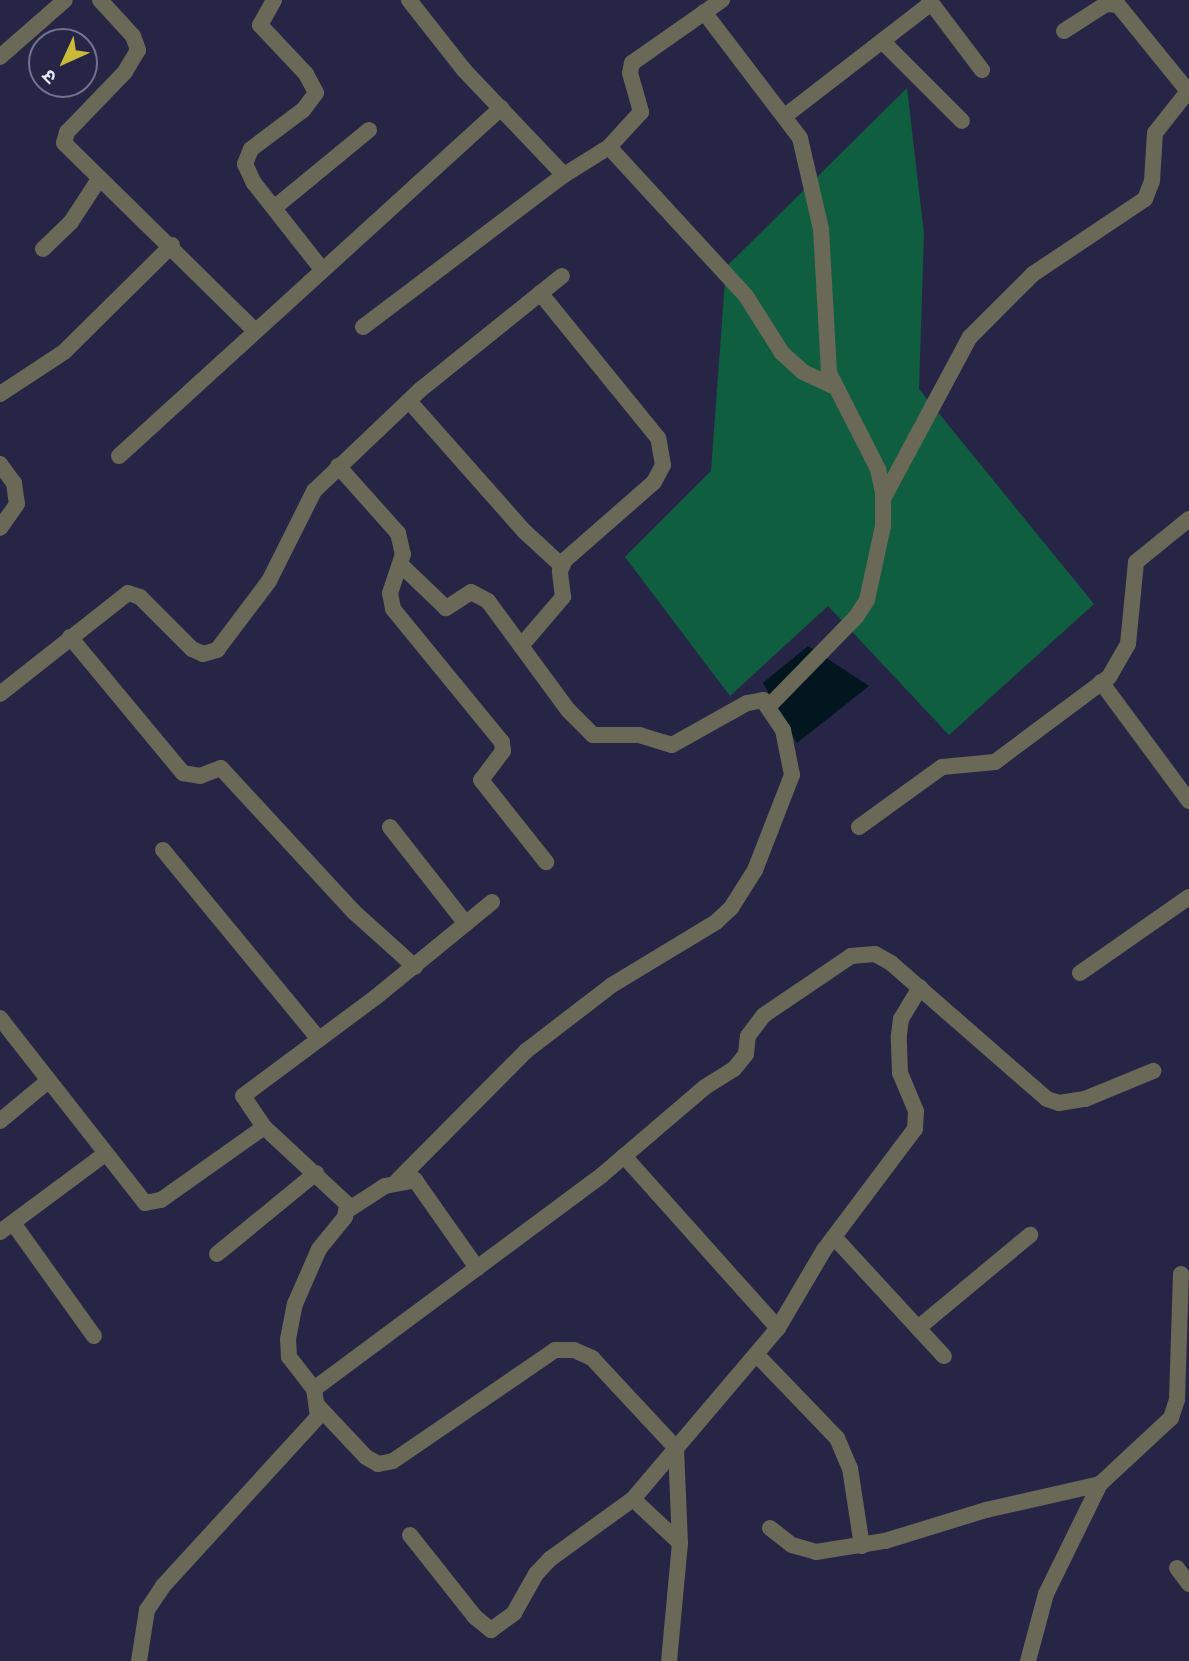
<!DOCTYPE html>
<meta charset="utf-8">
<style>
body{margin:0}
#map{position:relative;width:1189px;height:1661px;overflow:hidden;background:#262546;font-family:Montserrat,"Noto Sans Devanagari",sans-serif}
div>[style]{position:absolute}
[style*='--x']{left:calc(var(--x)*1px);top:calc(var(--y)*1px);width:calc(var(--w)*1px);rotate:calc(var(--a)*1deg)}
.green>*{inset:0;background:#0f5e40}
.water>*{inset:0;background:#01161e}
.minor>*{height:16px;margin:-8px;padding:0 8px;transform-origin:8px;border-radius:8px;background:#6a6857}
span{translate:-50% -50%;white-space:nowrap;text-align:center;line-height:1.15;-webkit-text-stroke:5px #262546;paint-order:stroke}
.north{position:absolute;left:28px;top:28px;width:70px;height:70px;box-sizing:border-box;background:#262546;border:2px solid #73738f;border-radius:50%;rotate:225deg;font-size:19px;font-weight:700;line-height:28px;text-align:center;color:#e6e8fd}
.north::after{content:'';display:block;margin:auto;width:24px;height:32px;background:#caba3a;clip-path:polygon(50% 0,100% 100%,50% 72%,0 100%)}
</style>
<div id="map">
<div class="green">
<div style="clip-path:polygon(907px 88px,924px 234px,919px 389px,1094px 604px,949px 735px,828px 606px,730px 696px,625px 557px,711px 471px,726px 267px)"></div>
</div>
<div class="water">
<div style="clip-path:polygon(808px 646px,869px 686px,797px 743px,763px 683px)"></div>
</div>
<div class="minor">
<div style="--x:100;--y:0;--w:49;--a:47.5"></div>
<div style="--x:133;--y:36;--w:15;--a:70"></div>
<div style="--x:138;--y:50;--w:26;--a:121"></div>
<div style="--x:125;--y:72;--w:83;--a:134"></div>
<div style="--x:67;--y:132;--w:11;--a:105"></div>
<div style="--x:64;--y:143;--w:265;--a:44.5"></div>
<div style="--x:274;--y:0;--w:29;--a:119"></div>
<div style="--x:260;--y:25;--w:67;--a:46.8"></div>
<div style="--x:306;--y:74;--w:21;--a:62"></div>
<div style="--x:316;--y:93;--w:21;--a:127"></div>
<div style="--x:303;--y:110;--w:65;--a:143.1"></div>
<div style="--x:251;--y:149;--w:16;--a:112"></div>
<div style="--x:245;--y:164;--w:21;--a:65"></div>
<div style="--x:254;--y:183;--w:108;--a:51.8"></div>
<div style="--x:409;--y:0;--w:89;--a:51.8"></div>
<div style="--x:464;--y:70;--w:145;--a:46.4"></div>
<div style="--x:722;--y:0;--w:110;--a:145"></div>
<div style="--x:632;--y:63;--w:10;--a:101"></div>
<div style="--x:630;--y:73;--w:41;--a:74.2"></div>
<div style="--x:641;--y:112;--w:47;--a:132.4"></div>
<div style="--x:609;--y:147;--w:202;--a:47.4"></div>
<div style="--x:746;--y:296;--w:67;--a:57.7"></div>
<div style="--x:782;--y:353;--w:28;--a:42"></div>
<div style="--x:803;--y:372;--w:33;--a:25"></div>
<div style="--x:929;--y:0;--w:88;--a:52.9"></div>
<div style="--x:704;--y:12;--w:158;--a:52.7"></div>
<div style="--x:800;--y:138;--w:93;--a:77"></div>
<div style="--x:821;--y:229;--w:144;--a:86.8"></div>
<div style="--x:829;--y:373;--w:108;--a:63"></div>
<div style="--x:878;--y:469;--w:25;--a:78"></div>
<div style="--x:883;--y:493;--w:33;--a:90"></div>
<div style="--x:883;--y:526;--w:76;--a:102.2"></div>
<div style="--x:867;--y:600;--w:20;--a:123"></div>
<div style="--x:856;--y:617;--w:123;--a:134.3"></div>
<div style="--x:1064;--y:31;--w:50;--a:-32.7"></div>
<div style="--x:1106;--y:4;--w:12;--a:5"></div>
<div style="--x:1118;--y:5;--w:111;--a:50.9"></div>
<div style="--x:882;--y:41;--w:113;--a:45"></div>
<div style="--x:0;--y:57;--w:86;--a:-41.2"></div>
<div style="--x:785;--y:116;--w:185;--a:-37.7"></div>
<div style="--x:274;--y:208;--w:123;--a:-39.4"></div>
<div style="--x:43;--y:249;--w:39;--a:-44"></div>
<div style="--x:71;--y:222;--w:51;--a:-56.9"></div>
<div style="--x:363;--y:327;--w:252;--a:-37.1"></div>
<div style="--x:564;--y:175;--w:53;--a:-31.9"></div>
<div style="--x:0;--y:394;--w:77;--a:-33.3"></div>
<div style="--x:64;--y:352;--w:152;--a:-44.7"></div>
<div style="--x:409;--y:401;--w:174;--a:48.5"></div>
<div style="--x:524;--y:531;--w:50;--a:42.6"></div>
<div style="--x:119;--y:456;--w:517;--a:-42.33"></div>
<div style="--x:0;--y:464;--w:24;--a:54"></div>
<div style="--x:14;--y:483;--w:21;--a:82"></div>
<div style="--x:17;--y:504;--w:29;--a:125"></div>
<div style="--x:338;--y:466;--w:90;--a:48.2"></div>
<div style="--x:398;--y:533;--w:22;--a:77"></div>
<div style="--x:403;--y:554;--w:41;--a:108.4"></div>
<div style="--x:390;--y:593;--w:16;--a:79"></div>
<div style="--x:393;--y:609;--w:172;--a:50.7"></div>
<div style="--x:502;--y:742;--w:9;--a:84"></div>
<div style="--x:503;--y:751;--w:36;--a:127"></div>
<div style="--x:481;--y:780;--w:105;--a:51.6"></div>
<div style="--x:883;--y:499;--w:184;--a:-61.8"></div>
<div style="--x:970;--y:337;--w:89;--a:-45"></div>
<div style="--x:1033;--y:274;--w:135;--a:-33.8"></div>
<div style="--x:1145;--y:199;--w:19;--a:-69"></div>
<div style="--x:1152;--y:181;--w:48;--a:-86.4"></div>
<div style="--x:1155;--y:133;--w:55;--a:-51.7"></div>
<div style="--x:70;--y:637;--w:177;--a:50.3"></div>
<div style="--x:183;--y:773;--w:17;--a:10"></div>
<div style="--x:200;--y:776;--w:22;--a:-21"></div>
<div style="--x:221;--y:768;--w:196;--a:47.3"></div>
<div style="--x:354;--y:912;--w:82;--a:42"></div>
<div style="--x:521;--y:646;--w:65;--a:-49.4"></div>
<div style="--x:563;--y:597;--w:26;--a:-97"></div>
<div style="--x:560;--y:571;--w:12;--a:-66"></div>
<div style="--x:565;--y:560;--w:118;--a:-41.2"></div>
<div style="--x:654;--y:482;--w:19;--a:-62"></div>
<div style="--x:663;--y:465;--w:27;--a:-100"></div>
<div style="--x:658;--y:438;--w:187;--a:-129.1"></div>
<div style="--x:1101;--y:682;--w:148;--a:53.5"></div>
<div style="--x:0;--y:694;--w:163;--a:-38.3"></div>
<div style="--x:128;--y:593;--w:13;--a:18"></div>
<div style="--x:140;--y:597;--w:74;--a:45"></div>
<div style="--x:192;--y:649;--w:12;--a:24"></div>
<div style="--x:203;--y:654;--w:15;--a:-16"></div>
<div style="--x:217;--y:650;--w:86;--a:-53"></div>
<div style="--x:269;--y:581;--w:101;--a:-63.4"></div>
<div style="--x:314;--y:491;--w:146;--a:-43.6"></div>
<div style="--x:420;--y:390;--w:182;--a:-38.8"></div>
<div style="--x:390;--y:827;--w:123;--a:51.9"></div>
<div style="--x:859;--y:827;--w:102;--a:-35.9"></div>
<div style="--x:942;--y:767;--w:53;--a:-5.4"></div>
<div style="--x:995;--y:762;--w:142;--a:-36.7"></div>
<div style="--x:1109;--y:677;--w:38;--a:-60"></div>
<div style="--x:1128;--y:644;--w:82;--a:-84.4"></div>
<div style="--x:1136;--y:562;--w:68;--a:-39.1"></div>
<div style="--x:163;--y:850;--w:245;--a:50.5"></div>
<div style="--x:1080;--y:973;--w:133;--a:-34.9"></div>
<div style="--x:0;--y:1018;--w:235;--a:51.9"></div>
<div style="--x:145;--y:1203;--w:16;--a:-11"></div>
<div style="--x:161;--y:1200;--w:126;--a:-35.3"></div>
<div style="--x:0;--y:1121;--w:62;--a:-39.8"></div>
<div style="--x:624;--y:1156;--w:231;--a:48.2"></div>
<div style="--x:398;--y:1180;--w:182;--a:-45.2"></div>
<div style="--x:526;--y:1051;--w:108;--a:-37.5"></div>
<div style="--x:612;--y:985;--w:122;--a:-31.2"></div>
<div style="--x:716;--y:922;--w:21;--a:-43"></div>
<div style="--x:731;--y:908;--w:45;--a:-57.7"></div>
<div style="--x:755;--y:870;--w:102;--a:-68.7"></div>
<div style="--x:792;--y:775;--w:46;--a:-101.3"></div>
<div style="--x:783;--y:730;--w:36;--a:-124"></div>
<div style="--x:763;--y:700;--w:16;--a:169"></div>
<div style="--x:747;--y:703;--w:86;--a:150.8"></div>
<div style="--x:672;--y:745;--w:34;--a:-163"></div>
<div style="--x:640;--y:735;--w:47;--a:180"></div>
<div style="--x:593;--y:735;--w:35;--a:-135"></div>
<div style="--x:568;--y:710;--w:135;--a:-126.3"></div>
<div style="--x:488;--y:601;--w:19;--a:-152"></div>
<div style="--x:471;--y:592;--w:30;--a:147"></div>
<div style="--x:446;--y:608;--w:61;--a:-136.3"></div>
<div style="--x:348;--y:1210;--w:44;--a:-33"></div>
<div style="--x:385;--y:1186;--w:31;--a:-11"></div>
<div style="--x:415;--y:1180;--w:108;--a:54.8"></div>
<div style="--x:13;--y:1223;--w:139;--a:54.4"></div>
<div style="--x:0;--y:1232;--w:131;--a:-36.6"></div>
<div style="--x:834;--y:1237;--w:162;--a:47.3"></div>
<div style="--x:217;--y:1254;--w:128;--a:-39.3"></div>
<div style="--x:918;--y:1328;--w:146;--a:-39.7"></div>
<div style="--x:757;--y:1355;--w:115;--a:46.1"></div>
<div style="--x:837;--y:1438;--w:33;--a:67"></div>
<div style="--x:850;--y:1468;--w:79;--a:81.3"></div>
<div style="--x:314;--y:1389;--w:359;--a:-36.6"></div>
<div style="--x:602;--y:1175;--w:135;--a:-40.5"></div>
<div style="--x:705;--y:1087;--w:34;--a:-32"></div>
<div style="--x:734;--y:1069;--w:19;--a:-51"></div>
<div style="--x:746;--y:1054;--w:18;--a:-84"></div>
<div style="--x:748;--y:1036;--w:26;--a:-53"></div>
<div style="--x:764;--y:1015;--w:105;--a:-34.1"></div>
<div style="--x:851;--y:956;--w:24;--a:-5"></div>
<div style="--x:875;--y:954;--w:18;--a:29"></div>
<div style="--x:891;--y:963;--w:207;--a:41.1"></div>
<div style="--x:1047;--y:1099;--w:13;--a:18"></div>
<div style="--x:1059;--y:1103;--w:26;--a:-9"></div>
<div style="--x:1085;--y:1099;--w:74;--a:-22.4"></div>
<div style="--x:317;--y:1405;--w:71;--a:46.7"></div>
<div style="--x:366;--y:1457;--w:14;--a:30"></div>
<div style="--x:378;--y:1464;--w:15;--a:-11"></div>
<div style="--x:393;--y:1461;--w:196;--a:-34.4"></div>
<div style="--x:555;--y:1350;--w:19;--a:0"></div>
<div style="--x:574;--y:1350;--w:20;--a:24"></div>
<div style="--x:592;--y:1358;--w:123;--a:47"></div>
<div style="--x:676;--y:1448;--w:95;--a:87.6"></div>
<div style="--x:680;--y:1543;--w:119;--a:95.3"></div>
<div style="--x:633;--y:1499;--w:64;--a:43.1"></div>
<div style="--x:770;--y:1528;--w:28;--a:38"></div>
<div style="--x:792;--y:1545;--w:25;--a:16"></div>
<div style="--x:816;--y:1552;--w:70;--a:-9.1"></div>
<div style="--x:885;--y:1541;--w:106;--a:-17.1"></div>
<div style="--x:986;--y:1510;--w:117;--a:-12.8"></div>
<div style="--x:410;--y:1535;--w:105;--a:51.6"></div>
<div style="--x:475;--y:1617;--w:21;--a:39"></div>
<div style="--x:491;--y:1630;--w:29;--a:-36"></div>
<div style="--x:514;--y:1613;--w:45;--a:-60.6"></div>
<div style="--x:536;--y:1574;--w:21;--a:-47"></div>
<div style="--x:550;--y:1559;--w:102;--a:-35.9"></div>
<div style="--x:633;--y:1499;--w:224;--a:-49.7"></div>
<div style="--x:778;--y:1328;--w:91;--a:-59.5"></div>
<div style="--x:824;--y:1250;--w:151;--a:-53.1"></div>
<div style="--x:915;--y:1129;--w:18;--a:-87"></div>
<div style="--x:916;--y:1111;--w:41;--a:-112.8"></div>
<div style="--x:900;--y:1073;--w:38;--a:-92"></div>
<div style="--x:899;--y:1035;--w:16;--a:-83"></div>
<div style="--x:901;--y:1019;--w:37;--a:-59"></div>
<div style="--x:1177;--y:1568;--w:20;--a:53"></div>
<div style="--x:139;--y:1661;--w:52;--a:-81.1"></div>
<div style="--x:147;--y:1610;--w:29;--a:-56"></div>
<div style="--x:163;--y:1586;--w:229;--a:-47.5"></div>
<div style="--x:318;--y:1417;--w:28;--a:-98"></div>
<div style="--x:314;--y:1389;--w:41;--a:-128"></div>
<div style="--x:289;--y:1357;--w:18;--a:-93"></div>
<div style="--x:288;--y:1339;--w:36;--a:-79"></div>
<div style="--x:295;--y:1304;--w:60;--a:-66.4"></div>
<div style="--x:319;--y:1249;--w:41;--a:-50.9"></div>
<div style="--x:345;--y:1217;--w:13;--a:-81"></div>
<div style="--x:347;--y:1204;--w:113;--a:-137.1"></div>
<div style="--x:264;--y:1127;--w:37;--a:-124"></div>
<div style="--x:243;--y:1096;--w:166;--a:-36.7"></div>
<div style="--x:376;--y:997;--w:150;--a:-39.3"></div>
<div style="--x:1028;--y:1661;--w:69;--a:-75"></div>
<div style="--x:1046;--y:1594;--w:123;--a:-63.9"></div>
<div style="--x:1100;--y:1484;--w:97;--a:-42.9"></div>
<div style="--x:1171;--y:1418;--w:19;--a:-72"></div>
<div style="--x:1177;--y:1400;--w:126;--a:-88.2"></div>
</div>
<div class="north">उ</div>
</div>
